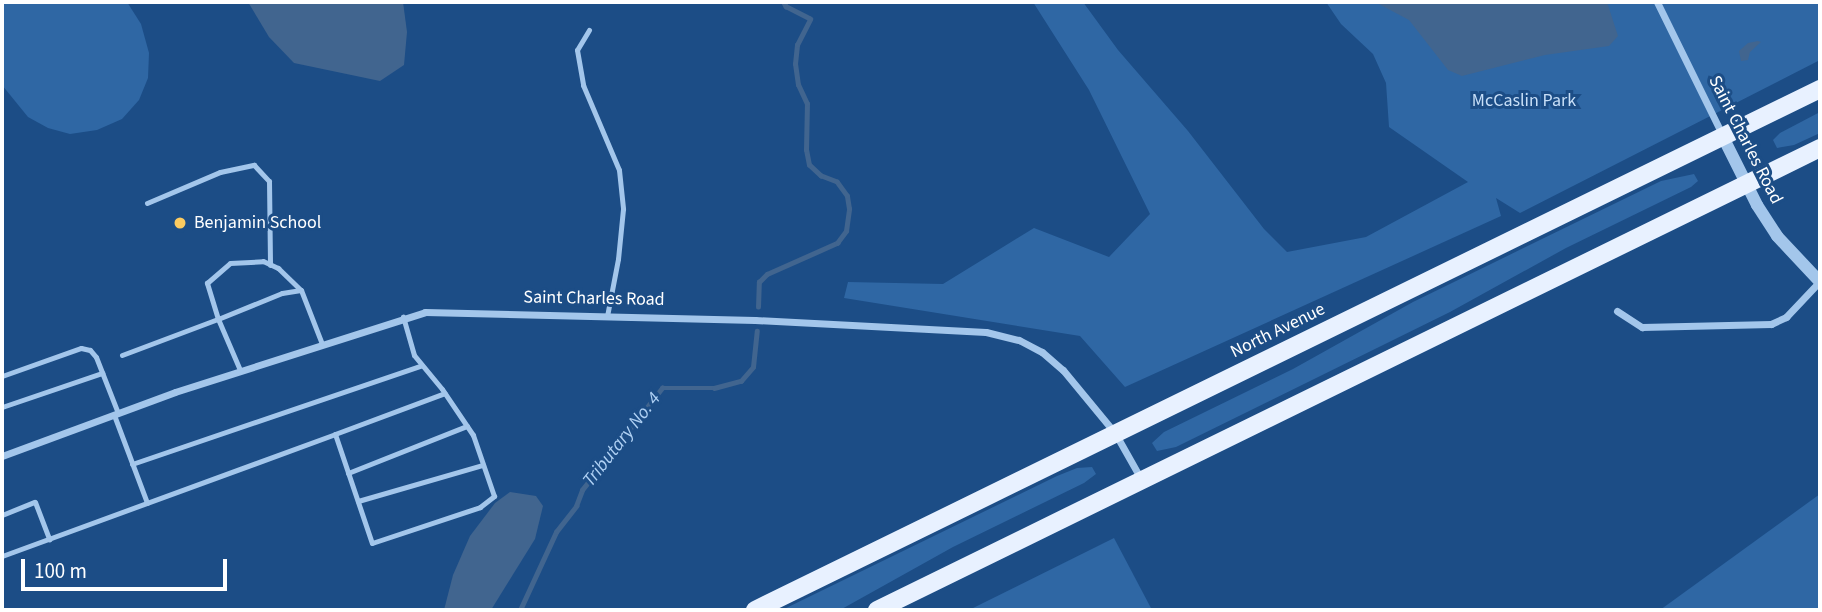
<!DOCTYPE html>
<style>
body{margin:0}
#map{position:relative;width:1822px;height:612px;overflow:hidden;background:#1c4d86;font-family:"Source Sans 3",sans-serif}
div>[style]{position:absolute}
[style*='--x']{left:calc(var(--x)*1px);top:calc(var(--y)*1px);width:calc(var(--w)*1px);rotate:calc(var(--a)*1deg)}
.green>*{inset:0;background:#2f67a4}
.water>*{inset:0;background:#41658f}
.stream>*{height:4.5px;margin:-2.25px;padding:0 2.25px;transform-origin:2.25px;border-radius:2.25px;background:#41658f}
.service>*{height:5px;margin:-2.5px;padding:0 2.5px;transform-origin:2.5px;border-radius:2.5px;background:#a3c6eb}
.minor>*{height:7px;margin:-3.5px;padding:0 3.5px;transform-origin:3.5px;border-radius:3.5px;background:#a3c6eb}
.tertiary>*{height:12px;margin:-6px;padding:0 6px;transform-origin:6px;border-radius:6px;background:#a3c6eb}
.primary>*{height:18px;margin:-9px;padding:0 9px;transform-origin:9px;border-radius:9px;background:#e8f1ff}
.dots>*{width:19px;height:19px;translate:-50% -50%;box-sizing:border-box;border:4px solid #1c4d86;border-radius:50%}
span{translate:-50% -50%;white-space:nowrap;text-align:center;line-height:1.15;-webkit-text-stroke:6px #1c4d86;paint-order:stroke}
.park-label{font-size:18px;color:#c8dff8}
.street-label{font-size:18px;color:#fff}
.poi-label{font-size:18px;color:#fff}
.left{translate:0 -50%;text-align:left}
.water-label{font-size:19px;color:#afd0f3;font-style:italic}
.frame{position:absolute;inset:0;border:4px solid #fff;pointer-events:none}
.scale{position:absolute;left:21px;top:559px;width:206px;height:32px;box-sizing:border-box;border:4px solid #fff;border-top:0;padding-left:9px;font-size:21px;line-height:24px;white-space:nowrap;color:#fff;-webkit-text-stroke:5px #1c4d86;paint-order:stroke}
</style>
<div id="map">
<div class="green">
<div style="clip-path:polygon(2px 2px,127px 2px,141px 24px,149px 53px,148px 78px,139px 100px,122px 119px,97px 130px,70px 134px,48px 128px,28px 117px,2px 85px)"></div>
<div style="clip-path:polygon(1033px 2px,1083px 2px,1118px 50px,1188px 131px,1264px 229px,1287px 252px,1366px 237px,1468px 182px,1389px 127px,1386px 83px,1373px 54px,1341px 24px,1326px 2px,1820px 2px,1820px 60px,1520px 213px,1496px 198px,1501px 216px,1125px 387px,1080px 336px,844px 298px,848px 282px,943px 284px,1034px 228px,1109px 257px,1150px 214px,1089px 90px)"></div>
<div style="clip-path:polygon(1820px 112px,1820px 133px,1794px 145px,1777px 148px,1773px 140px,1780px 133px)"></div>
<div style="clip-path:polygon(1694px 174px,1698px 181px,1691px 187px,1566px 248px,1450px 312px,1176px 447px,1157px 451px,1152px 443px,1164px 432px,1293px 369px,1413px 302px,1661px 181px)"></div>
<div style="clip-path:polygon(1092px 467px,1096px 474px,1084px 483px,953px 547px,840px 610px,782px 610px,1057px 476px,1077px 468px)"></div>
<div style="clip-path:polygon(1820px 494px,1820px 610px,1660px 610px)"></div>
<div style="clip-path:polygon(1114px 538px,1152px 610px,969px 610px)"></div>
</div>
<div class="water">
<div style="clip-path:polygon(248px 2px,403px 2px,407px 32px,404px 65px,380px 81px,294px 63px,269px 37px)"></div>
<div style="clip-path:polygon(1375px 2px,1607px 2px,1618px 36px,1609px 46px,1545px 55px,1462px 76px,1448px 70px,1409px 20px)"></div>
<div style="clip-path:polygon(1758px 41px,1761px 42px,1750px 52px,1748px 60px,1741px 61px,1739px 51px,1748px 43px)"></div>
<div style="clip-path:polygon(510px 492px,536px 496px,543px 506px,535px 539px,491px 610px,444px 610px,453px 575px,470px 536px,495px 503px)"></div>
</div>
<div class="stream">
<div style="--x:758;--y:307;--w:25;--a:-88"></div>
<div style="--x:759;--y:282;--w:11;--a:-45"></div>
<div style="--x:767;--y:274;--w:77;--a:-23.9"></div>
<div style="--x:837;--y:243;--w:15;--a:-53"></div>
<div style="--x:846;--y:231;--w:22;--a:-82"></div>
<div style="--x:849;--y:209;--w:13;--a:-99"></div>
<div style="--x:847;--y:196;--w:17;--a:-126"></div>
<div style="--x:837;--y:182;--w:17;--a:-159"></div>
<div style="--x:821;--y:176;--w:16;--a:-137"></div>
<div style="--x:809;--y:165;--w:15;--a:-101"></div>
<div style="--x:806;--y:150;--w:46;--a:-88.8"></div>
<div style="--x:807;--y:104;--w:21;--a:-115"></div>
<div style="--x:798;--y:85;--w:21;--a:-98"></div>
<div style="--x:795;--y:64;--w:19;--a:-84"></div>
<div style="--x:797;--y:45;--w:29;--a:-63"></div>
<div style="--x:810;--y:19;--w:27;--a:-153"></div>
<div style="--x:786;--y:7;--w:6;--a:-121"></div>
<div style="--x:520;--y:610;--w:86;--a:-65.2"></div>
<div style="--x:556;--y:532;--w:33;--a:-52"></div>
<div style="--x:576;--y:506;--w:17;--a:-69"></div>
<div style="--x:582;--y:490;--w:130;--a:-51.9"></div>
<div style="--x:662;--y:388;--w:52;--a:0"></div>
<div style="--x:714;--y:388;--w:28;--a:-15"></div>
<div style="--x:741;--y:381;--w:18;--a:-49"></div>
<div style="--x:753;--y:367;--w:36;--a:-84"></div>
</div>
<div class="service">
<div style="--x:589;--y:30;--w:23;--a:121"></div>
<div style="--x:577;--y:50;--w:36;--a:80"></div>
<div style="--x:583;--y:85;--w:92;--a:67"></div>
<div style="--x:619;--y:170;--w:39;--a:84"></div>
<div style="--x:623;--y:209;--w:50;--a:95.7"></div>
<div style="--x:618;--y:259;--w:58;--a:100.9"></div>
<div style="--x:147;--y:203;--w:79;--a:-23"></div>
<div style="--x:220;--y:172;--w:35;--a:-12"></div>
<div style="--x:254;--y:165;--w:22;--a:47"></div>
<div style="--x:269;--y:181;--w:84;--a:89.3"></div>
<div style="--x:122;--y:355;--w:103;--a:-20.6"></div>
<div style="--x:218;--y:319;--w:38;--a:-107"></div>
<div style="--x:207;--y:283;--w:30;--a:-41"></div>
<div style="--x:230;--y:263;--w:33;--a:-3"></div>
<div style="--x:263;--y:261;--w:17;--a:25"></div>
<div style="--x:278;--y:268;--w:32;--a:44"></div>
<div style="--x:240;--y:370;--w:56;--a:-113.3"></div>
<div style="--x:218;--y:319;--w:69;--a:-22.1"></div>
<div style="--x:282;--y:293;--w:19;--a:-9"></div>
<div style="--x:301;--y:290;--w:58;--a:68.7"></div>
<div style="--x:2;--y:376;--w:84;--a:-19.5"></div>
<div style="--x:81;--y:348;--w:9;--a:13"></div>
<div style="--x:90;--y:350;--w:9;--a:49"></div>
<div style="--x:96;--y:357;--w:60;--a:68.6"></div>
<div style="--x:2;--y:407;--w:106;--a:-18.8"></div>
<div style="--x:114;--y:415;--w:94;--a:69.4"></div>
<div style="--x:335;--y:434;--w:117;--a:-20.4"></div>
<div style="--x:132;--y:464;--w:306;--a:-18.8"></div>
<div style="--x:348;--y:473;--w:128;--a:-21.6"></div>
<div style="--x:358;--y:501;--w:130;--a:-16.1"></div>
<div style="--x:2;--y:515;--w:35;--a:-22"></div>
<div style="--x:35;--y:502;--w:40;--a:69"></div>
<div style="--x:2;--y:556;--w:355;--a:-20.1"></div>
<div style="--x:335;--y:434;--w:115;--a:71.3"></div>
<div style="--x:372;--y:543;--w:114;--a:-18.4"></div>
<div style="--x:480;--y:507;--w:18;--a:-38"></div>
<div style="--x:494;--y:496;--w:65;--a:-109"></div>
<div style="--x:473;--y:435;--w:55;--a:-124"></div>
<div style="--x:442;--y:389;--w:44;--a:-129.5"></div>
<div style="--x:414;--y:355;--w:40;--a:-106"></div>
</div>
<div class="minor">
<div style="--x:1657;--y:2;--w:149;--a:63.8"></div>
<div style="--x:1617;--y:311;--w:30;--a:33"></div>
<div style="--x:1642;--y:327;--w:129;--a:-1.3"></div>
<div style="--x:1771;--y:324;--w:17;--a:-25"></div>
<div style="--x:1786;--y:317;--w:50;--a:-46.6"></div>
<div style="--x:2;--y:456;--w:184;--a:-20.3"></div>
<div style="--x:175;--y:392;--w:262;--a:-17.7"></div>
<div style="--x:425;--y:312;--w:330;--a:1.4"></div>
<div style="--x:755;--y:320;--w:231;--a:3"></div>
<div style="--x:986;--y:332;--w:34;--a:14"></div>
<div style="--x:1019;--y:340;--w:26;--a:28"></div>
<div style="--x:1042;--y:352;--w:28;--a:41"></div>
<div style="--x:1063;--y:370;--w:82;--a:50.5"></div>
<div style="--x:1115;--y:433;--w:53;--a:60.5"></div>
</div>
<div class="tertiary">
<div style="--x:1723;--y:137;--w:76;--a:63.4"></div>
<div style="--x:1757;--y:205;--w:37;--a:57"></div>
<div style="--x:1777;--y:236;--w:63;--a:46.9"></div>
</div>
<div class="primary">
<div style="--x:755;--y:610;--w:1186;--a:-26.07"></div>
<div style="--x:877;--y:610;--w:1050;--a:-26.1"></div>
</div>
<div class="dots">
<div style="left:180px;top:223px;background:#fccb60"></div>
</div>
<div class="park-label">
<span style="left:1524px;top:101px">McCaslin Park</span>
</div>
<div class="street-label">
<span style="left:1745px;top:140px;rotate:63deg">Saint Charles Road</span>
<span style="left:594px;top:299px;rotate:1deg">Saint Charles Road</span>
<span style="left:1278px;top:331px;rotate:-26deg">North Avenue</span>
</div>
<div class="poi-label">
<span class="left" style="left:194px;top:223px">Benjamin School</span>
</div>
<div class="water-label">
<span style="left:622px;top:440px;rotate:-52deg">Tributary No. 4</span>
</div>
<div class="frame"></div>
<div class="scale">100 m</div>
</div>
